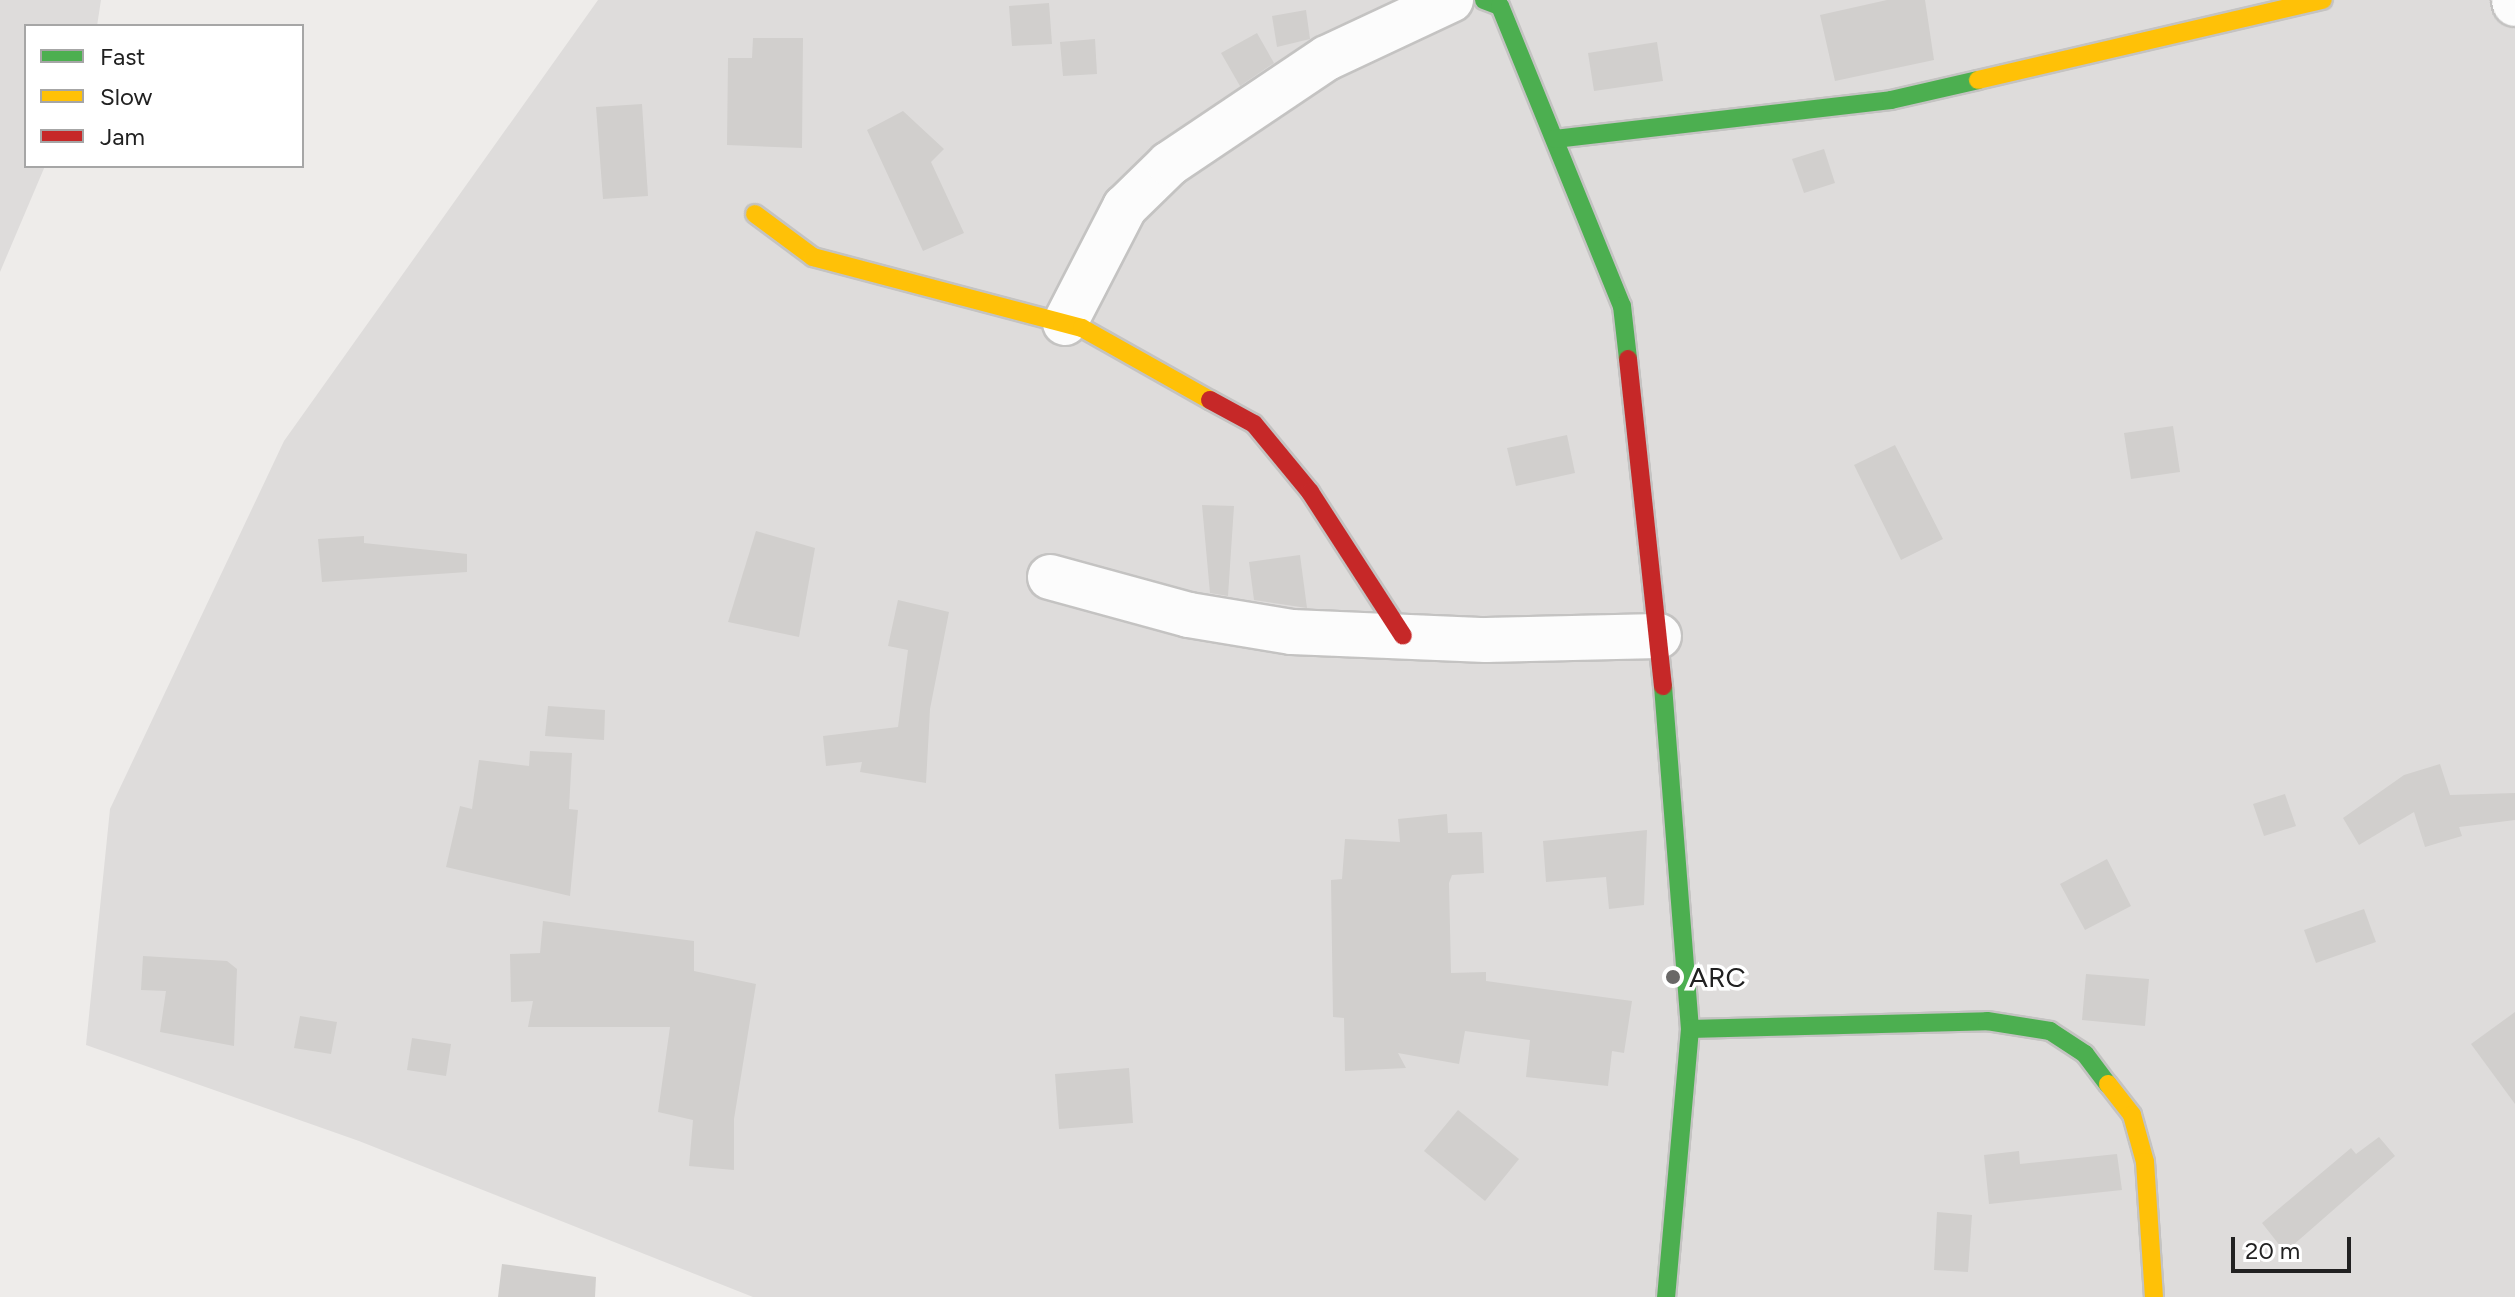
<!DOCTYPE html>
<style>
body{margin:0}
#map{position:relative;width:2515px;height:1297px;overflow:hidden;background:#eeecea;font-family:Figtree,sans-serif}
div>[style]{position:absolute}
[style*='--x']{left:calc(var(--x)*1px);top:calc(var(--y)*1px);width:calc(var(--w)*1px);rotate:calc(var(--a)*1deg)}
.residential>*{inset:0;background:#dedcdb}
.building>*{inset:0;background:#d1cfcd}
.roads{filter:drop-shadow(2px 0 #c4c3c2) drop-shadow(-2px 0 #c4c3c2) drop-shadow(0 2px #c4c3c2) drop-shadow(0 -2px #c4c3c2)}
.street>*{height:44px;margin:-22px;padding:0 22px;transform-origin:22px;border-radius:22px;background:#fcfcfc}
.fast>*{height:18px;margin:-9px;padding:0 9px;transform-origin:9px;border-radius:9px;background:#4caf50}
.slow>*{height:18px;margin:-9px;padding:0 9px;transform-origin:9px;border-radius:9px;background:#ffc107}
.jam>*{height:18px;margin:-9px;padding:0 9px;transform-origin:9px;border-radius:9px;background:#c62828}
.dots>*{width:22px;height:22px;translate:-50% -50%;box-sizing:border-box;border:4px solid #fff;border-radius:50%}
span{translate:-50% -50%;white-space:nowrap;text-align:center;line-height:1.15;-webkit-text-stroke:7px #fff;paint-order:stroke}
.poi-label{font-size:28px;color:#212121}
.left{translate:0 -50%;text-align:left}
.legend{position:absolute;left:24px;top:24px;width:280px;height:144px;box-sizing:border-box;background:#fff;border:2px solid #a6a6a6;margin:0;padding:10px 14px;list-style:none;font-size:24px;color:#212121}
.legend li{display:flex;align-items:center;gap:16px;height:40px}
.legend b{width:40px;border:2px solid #a6a6a6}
.scale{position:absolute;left:2231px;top:1237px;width:120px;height:36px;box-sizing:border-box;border:4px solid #212121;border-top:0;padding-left:10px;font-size:24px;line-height:28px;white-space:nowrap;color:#212121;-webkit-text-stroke:6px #fff;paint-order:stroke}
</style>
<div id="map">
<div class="residential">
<div style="clip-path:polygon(0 0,101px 0,97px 26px,26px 26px,26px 166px,45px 166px,0 272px)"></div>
<div style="clip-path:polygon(598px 0,2515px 0,2515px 1297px,753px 1297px,359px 1141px,86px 1045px,110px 809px,284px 441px)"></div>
</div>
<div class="building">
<div style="clip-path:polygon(1887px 0,1925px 0,1934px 60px,1835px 81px,1820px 15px)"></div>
<div style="clip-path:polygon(1049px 3px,1052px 44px,1012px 46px,1009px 6px)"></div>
<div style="clip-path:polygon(1306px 10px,1310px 39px,1277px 47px,1272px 16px)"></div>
<div style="clip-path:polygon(1257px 33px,1274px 63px,1240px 86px,1221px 53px)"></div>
<div style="clip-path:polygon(753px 38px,803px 38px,802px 148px,727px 145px,728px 58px,752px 58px)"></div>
<div style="clip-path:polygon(1095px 39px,1097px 74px,1063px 76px,1060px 42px)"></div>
<div style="clip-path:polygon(1657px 42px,1663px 81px,1594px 91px,1588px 53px)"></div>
<div style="clip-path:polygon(642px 104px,648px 196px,603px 199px,596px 107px)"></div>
<div style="clip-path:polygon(903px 111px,944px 149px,931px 162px,964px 233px,923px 251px,867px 130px)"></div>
<div style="clip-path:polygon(1824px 149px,1835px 183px,1804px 193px,1792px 159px)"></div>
<div style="clip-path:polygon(2173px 426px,2180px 472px,2131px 479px,2124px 433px)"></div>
<div style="clip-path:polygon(1567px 435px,1575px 473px,1516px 486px,1507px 448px)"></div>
<div style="clip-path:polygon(1895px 445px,1943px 539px,1901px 560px,1854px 465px)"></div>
<div style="clip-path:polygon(1202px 505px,1234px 506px,1228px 596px,1210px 593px)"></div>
<div style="clip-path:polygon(756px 531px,815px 548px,799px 637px,728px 622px)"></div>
<div style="clip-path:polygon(364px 536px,364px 543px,467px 554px,467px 572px,322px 582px,318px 539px)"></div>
<div style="clip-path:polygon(1300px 555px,1307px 608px,1254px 600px,1249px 562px)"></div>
<div style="clip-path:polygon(898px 600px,949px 612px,930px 709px,926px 783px,860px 772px,862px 762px,826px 766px,823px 736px,898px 727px,908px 650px,888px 646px)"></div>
<div style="clip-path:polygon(548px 706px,605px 710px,604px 740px,545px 736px)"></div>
<div style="clip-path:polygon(530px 751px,572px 753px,569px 809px,578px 810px,570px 896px,446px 867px,460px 806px,472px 809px,479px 760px,529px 766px)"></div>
<div style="clip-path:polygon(2440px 764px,2450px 795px,2515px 793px,2515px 820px,2459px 827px,2462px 836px,2425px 847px,2414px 812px,2359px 845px,2343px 818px,2404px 775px)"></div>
<div style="clip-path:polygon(2285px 794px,2296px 826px,2264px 836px,2253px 804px)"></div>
<div style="clip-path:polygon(1447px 814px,1448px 833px,1482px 832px,1484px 873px,1452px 875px,1449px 883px,1451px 973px,1486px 972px,1486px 981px,1632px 1001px,1624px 1053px,1612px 1051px,1608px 1086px,1526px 1077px,1530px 1040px,1465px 1031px,1459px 1064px,1398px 1053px,1406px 1068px,1345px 1071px,1344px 1018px,1333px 1017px,1331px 880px,1342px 879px,1345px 839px,1400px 842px,1398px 819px)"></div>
<div style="clip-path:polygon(1647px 830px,1644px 905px,1609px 909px,1606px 877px,1546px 882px,1543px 841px)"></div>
<div style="clip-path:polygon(2107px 859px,2131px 906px,2085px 930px,2060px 884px)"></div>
<div style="clip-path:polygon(2364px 909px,2376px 942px,2316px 963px,2304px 930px)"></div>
<div style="clip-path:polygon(543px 921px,694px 941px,694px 971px,756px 984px,734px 1119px,734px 1170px,689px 1166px,693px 1120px,658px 1112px,670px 1027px,528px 1027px,533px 1001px,511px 1002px,510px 954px,540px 953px)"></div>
<div style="clip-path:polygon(143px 956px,227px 961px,237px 969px,234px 1046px,160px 1032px,166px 991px,141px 990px)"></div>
<div style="clip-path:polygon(2086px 974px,2149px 979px,2145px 1026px,2082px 1020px)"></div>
<div style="clip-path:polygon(2515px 1012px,2515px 1104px,2471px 1044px)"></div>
<div style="clip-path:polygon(300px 1016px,337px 1022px,331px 1054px,294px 1048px)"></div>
<div style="clip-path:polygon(412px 1038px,451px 1044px,446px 1076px,407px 1070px)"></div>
<div style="clip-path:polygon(1129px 1068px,1133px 1123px,1059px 1129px,1055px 1074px)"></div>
<div style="clip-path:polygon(1458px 1110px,1519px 1159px,1485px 1201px,1424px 1151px)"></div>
<div style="clip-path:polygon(2379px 1137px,2395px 1156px,2285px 1252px,2262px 1223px,2351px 1148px,2356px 1154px)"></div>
<div style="clip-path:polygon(2019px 1151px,2020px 1164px,2117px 1154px,2122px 1190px,1989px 1204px,1984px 1155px)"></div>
<div style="clip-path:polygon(1937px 1212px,1972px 1215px,1968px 1272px,1934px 1270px)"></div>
<div style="clip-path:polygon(502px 1264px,596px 1277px,595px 1297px,498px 1297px)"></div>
</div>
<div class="roads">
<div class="street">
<div style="--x:2514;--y:0;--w:4;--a:76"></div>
<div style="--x:1065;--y:323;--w:131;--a:-62.7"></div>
<div style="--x:1125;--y:207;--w:62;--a:-44.3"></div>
<div style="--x:1169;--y:164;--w:190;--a:-33.9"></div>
<div style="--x:1327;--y:58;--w:137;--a:-25.1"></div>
<div style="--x:1050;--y:577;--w:144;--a:15.3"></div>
<div style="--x:1189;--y:615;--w:104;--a:9.4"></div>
<div style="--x:1292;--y:632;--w:194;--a:2.4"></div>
<div style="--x:1486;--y:640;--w:173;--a:-1.3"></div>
</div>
<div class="fast">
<div style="--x:1484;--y:0;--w:17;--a:21"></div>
<div style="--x:1500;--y:6;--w:324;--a:67.9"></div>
<div style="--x:1622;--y:306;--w:53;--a:83.5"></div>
<div style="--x:1555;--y:139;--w:338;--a:-6.6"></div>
<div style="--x:1891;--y:100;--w:89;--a:-12.9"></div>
<div style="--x:1663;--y:686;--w:344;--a:85.5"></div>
<div style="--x:1690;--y:1029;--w:269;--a:95.1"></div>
<div style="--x:1690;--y:1029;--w:297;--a:-1.5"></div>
<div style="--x:1987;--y:1021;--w:64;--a:9"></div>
<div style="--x:2050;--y:1031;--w:42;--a:33.3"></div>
<div style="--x:2085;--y:1054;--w:38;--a:53"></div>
</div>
<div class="slow">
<div style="--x:1978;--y:80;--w:354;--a:-13.1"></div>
<div style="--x:755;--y:214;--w:72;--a:36.6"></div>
<div style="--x:813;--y:257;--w:278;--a:14.8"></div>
<div style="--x:1082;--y:328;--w:147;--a:29.4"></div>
<div style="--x:2108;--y:1084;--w:39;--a:52"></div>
<div style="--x:2132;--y:1115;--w:49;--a:74.5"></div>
<div style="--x:2145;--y:1162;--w:135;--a:86.2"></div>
</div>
<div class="jam">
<div style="--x:1628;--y:359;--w:329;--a:83.9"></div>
<div style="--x:1210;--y:400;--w:50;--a:28.6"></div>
<div style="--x:1254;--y:424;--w:88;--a:50.5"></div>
<div style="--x:1310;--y:492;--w:171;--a:57.1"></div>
</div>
</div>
<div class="dots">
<div style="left:1673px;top:977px;background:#696867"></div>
</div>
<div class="poi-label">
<span class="left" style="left:1689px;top:977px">ARC</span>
</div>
<ul class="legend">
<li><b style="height:10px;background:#4caf50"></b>Fast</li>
<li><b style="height:10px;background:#ffc107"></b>Slow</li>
<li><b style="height:10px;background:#c62828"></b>Jam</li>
</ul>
<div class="scale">20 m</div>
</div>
